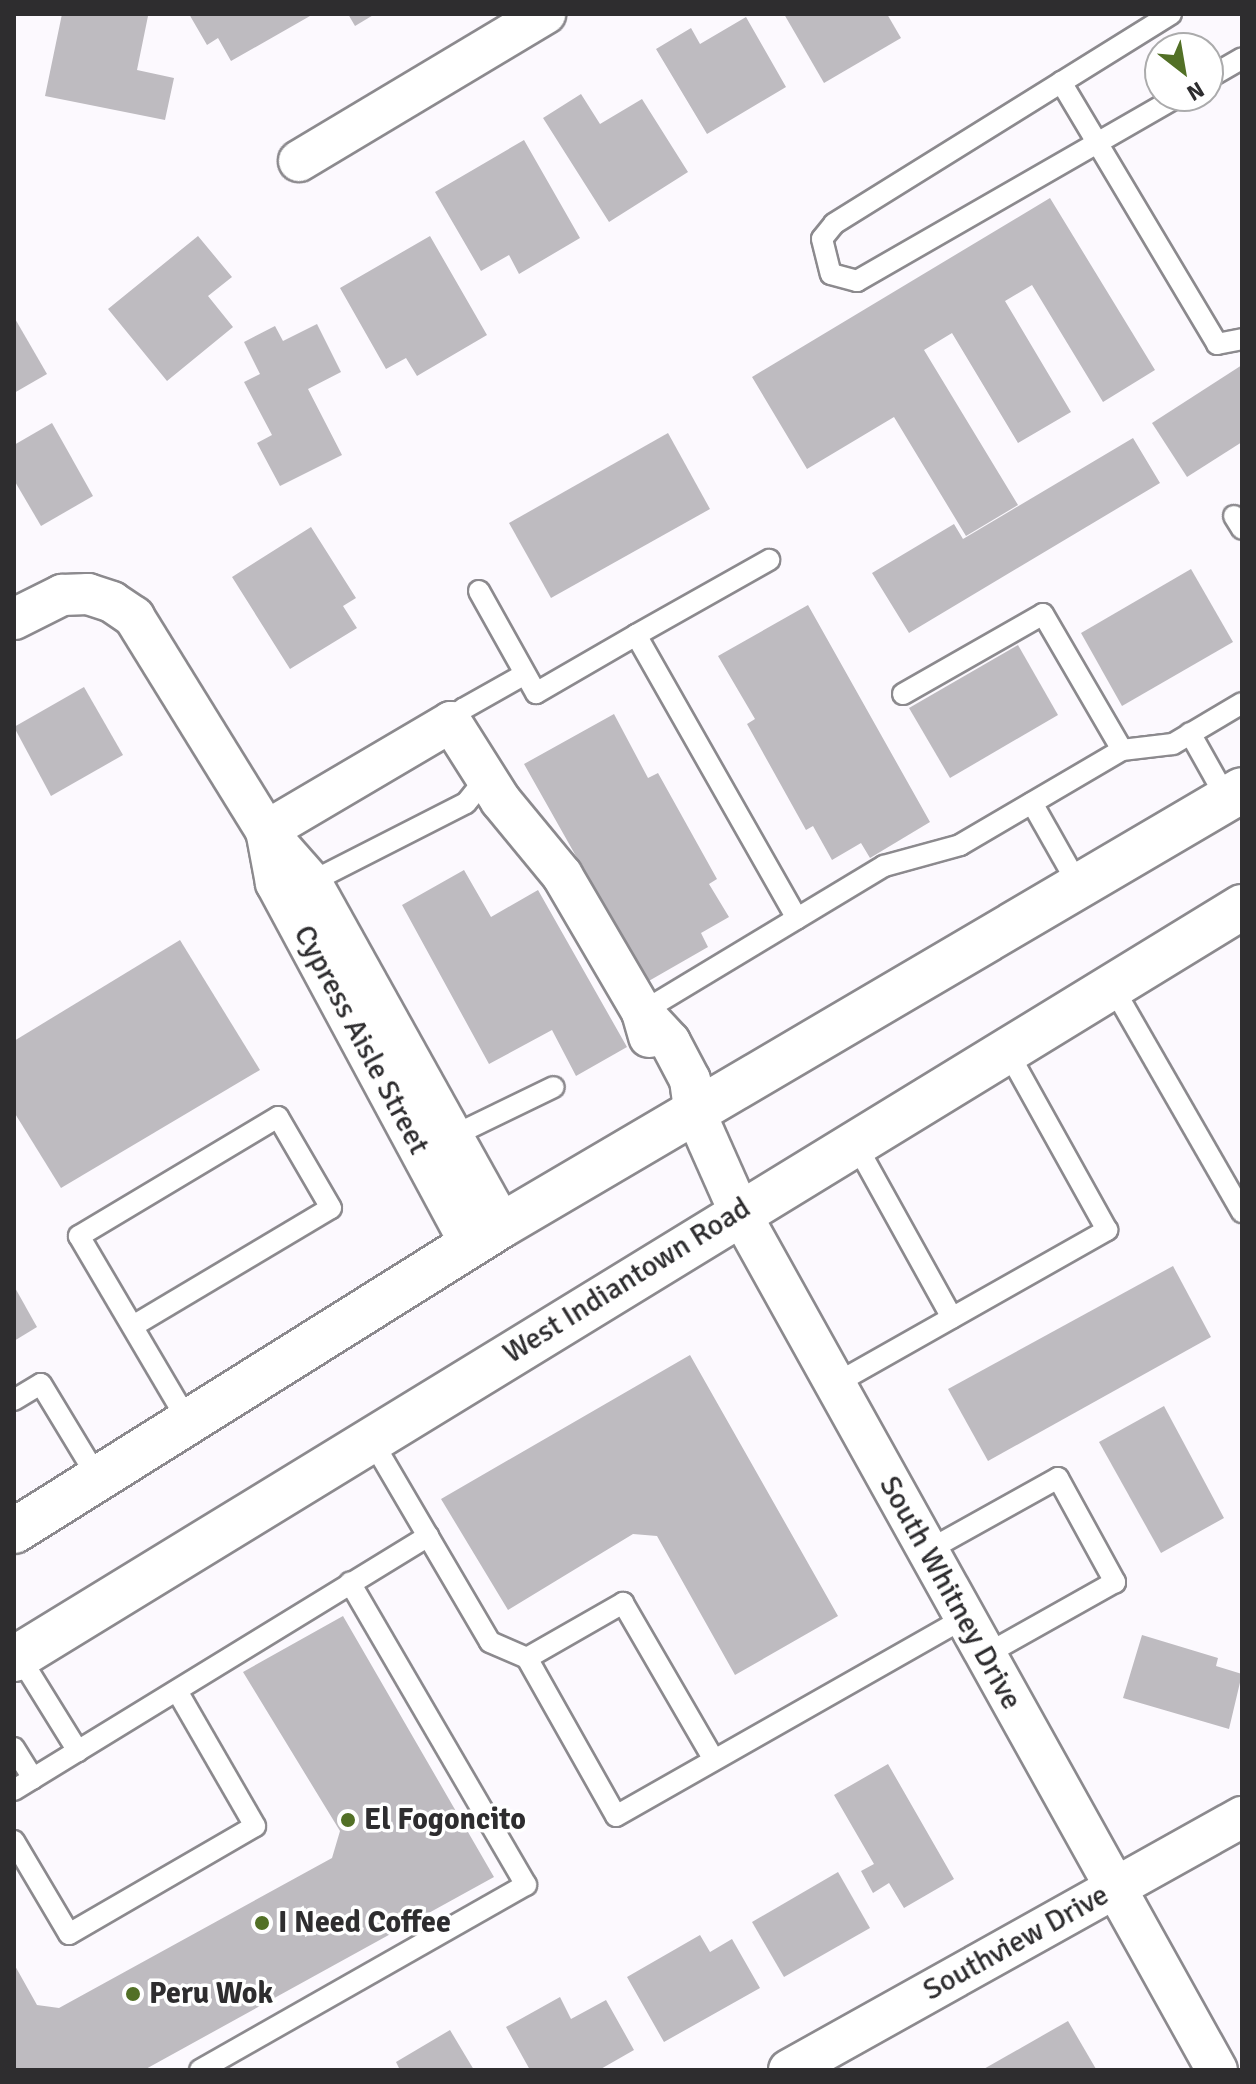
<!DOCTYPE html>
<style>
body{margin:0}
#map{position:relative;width:1256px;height:2084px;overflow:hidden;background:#fcf9fe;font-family:Signika,sans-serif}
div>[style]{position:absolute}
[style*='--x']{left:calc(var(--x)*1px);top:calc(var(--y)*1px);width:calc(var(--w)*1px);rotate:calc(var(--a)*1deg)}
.building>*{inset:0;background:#bebbc0}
.roads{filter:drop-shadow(2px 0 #8c8a8e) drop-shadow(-2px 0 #8c8a8e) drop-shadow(0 2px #8c8a8e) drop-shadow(0 -2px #8c8a8e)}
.lane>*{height:20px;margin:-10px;padding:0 10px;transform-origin:10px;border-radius:10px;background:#fff}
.street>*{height:40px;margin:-20px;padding:0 20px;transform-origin:20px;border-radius:20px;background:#fff}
.primary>*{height:44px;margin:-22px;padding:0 22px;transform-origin:22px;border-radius:22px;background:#fff}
.dots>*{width:22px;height:22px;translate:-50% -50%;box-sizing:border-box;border:4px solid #fff;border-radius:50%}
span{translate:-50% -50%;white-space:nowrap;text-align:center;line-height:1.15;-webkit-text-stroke:7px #fff;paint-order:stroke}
.street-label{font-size:30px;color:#2e2d2f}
.poi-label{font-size:30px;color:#2e2d2f;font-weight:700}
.left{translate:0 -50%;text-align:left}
.frame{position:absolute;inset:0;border:16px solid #2e2d2f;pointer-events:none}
.north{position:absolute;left:1144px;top:32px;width:80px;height:80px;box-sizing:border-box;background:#fff;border:2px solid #ababac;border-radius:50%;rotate:149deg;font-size:22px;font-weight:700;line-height:32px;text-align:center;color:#2e2d2f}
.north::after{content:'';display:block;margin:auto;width:28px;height:36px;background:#527026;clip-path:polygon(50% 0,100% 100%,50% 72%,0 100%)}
</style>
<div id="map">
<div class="building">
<div style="clip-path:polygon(62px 14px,148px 16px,137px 70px,174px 78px,165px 120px,45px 96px)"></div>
<div style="clip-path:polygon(189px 14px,308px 14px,310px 16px,231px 61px,218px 38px,207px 45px)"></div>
<div style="clip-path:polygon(348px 14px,375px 14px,355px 26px)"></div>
<div style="clip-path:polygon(784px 14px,887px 14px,901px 38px,824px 83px)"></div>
<div style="clip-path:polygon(746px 17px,786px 87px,707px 134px,656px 49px,691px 28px,700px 44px)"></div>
<div style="clip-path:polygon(581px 94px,600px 124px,642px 99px,688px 172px,609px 222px,543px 118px)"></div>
<div style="clip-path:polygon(524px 140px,580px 238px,519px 274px,509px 255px,481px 271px,435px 192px)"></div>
<div style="clip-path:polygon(1050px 198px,1155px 370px,1103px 402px,1032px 285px,1005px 301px,1071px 412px,1018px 443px,952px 333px,924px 350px,1018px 505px,966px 536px,894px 417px,807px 469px,752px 377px)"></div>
<div style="clip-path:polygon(198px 236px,232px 277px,208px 296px,233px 327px,167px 381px,108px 309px)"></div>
<div style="clip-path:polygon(430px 236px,487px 335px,417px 376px,406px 358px,386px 369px,340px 288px)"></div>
<div style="clip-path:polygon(14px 317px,47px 374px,14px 393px)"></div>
<div style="clip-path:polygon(317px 324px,341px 372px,308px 389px,342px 455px,280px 486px,257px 443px,272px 435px,244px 382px,260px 374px,244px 342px,275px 326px,283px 341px)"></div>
<div style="clip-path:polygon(1242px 365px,1242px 442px,1187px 477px,1152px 423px)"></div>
<div style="clip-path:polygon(52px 423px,93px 496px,41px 526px,14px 480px,14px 445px)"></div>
<div style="clip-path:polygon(668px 433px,710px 509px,551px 598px,509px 523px)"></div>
<div style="clip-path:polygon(1133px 438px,1160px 483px,909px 633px,872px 573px,954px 524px,963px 539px)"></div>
<div style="clip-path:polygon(311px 527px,356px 598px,343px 606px,357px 628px,290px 669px,232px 577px)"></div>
<div style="clip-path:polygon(1191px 569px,1233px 642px,1122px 706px,1081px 633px)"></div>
<div style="clip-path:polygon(808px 605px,930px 822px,870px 858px,861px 843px,832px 860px,813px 826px,806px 830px,747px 724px,755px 719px,718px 656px)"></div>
<div style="clip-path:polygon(1018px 645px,1058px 715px,950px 778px,909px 708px)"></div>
<div style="clip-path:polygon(84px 687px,123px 755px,51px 796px,14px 727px)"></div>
<div style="clip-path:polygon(614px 714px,648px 778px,658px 773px,717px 879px,709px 884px,729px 917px,701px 933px,708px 947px,647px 982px,524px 764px)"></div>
<div style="clip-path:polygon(464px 870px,491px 917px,538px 890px,627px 1047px,576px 1076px,552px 1030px,489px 1064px,402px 905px)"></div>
<div style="clip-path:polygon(180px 940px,260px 1070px,61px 1188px,14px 1112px,14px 1041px)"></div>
<div style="clip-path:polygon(1173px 1266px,1211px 1337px,988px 1461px,948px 1389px)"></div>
<div style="clip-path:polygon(14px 1286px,37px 1327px,14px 1341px)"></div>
<div style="clip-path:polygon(690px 1355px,838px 1616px,735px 1675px,657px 1536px,633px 1534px,508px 1610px,441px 1499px)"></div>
<div style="clip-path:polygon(1164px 1406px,1224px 1518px,1161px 1553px,1099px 1442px)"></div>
<div style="clip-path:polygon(343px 1616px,494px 1877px,144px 2070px,14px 2070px,14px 1964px,37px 2005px,59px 2008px,332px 1858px,340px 1831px,243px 1672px)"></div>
<div style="clip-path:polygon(1142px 1635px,1218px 1658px,1216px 1666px,1242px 1674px,1229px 1729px,1123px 1698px)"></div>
<div style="clip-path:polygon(888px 1764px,954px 1879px,904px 1908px,889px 1883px,873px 1893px,861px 1871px,874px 1864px,834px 1795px)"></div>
<div style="clip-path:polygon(838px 1872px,870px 1928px,784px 1977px,752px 1922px)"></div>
<div style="clip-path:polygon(700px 1935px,710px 1952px,732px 1939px,760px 1988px,664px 2042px,627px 1977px)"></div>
<div style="clip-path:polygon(560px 1997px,571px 2019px,606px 2000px,634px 2050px,599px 2070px,530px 2070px,506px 2027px)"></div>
<div style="clip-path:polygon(1068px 2021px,1096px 2069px,982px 2070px)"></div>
<div style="clip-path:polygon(450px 2030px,474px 2070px,400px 2070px,396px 2062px)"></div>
</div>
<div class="roads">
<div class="lane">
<div style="--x:1171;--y:14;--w:397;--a:148.1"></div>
<div style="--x:834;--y:224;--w:19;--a:129"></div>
<div style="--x:822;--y:239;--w:36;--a:76"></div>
<div style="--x:831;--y:274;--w:27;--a:15"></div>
<div style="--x:857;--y:281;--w:371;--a:-29.9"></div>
<div style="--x:1208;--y:78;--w:39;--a:-30"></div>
<div style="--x:1061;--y:82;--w:305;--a:59.2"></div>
<div style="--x:1217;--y:344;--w:25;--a:-11"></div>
<div style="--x:1234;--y:516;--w:15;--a:58"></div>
<div style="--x:479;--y:591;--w:117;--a:60.8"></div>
<div style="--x:536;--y:693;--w:116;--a:-30.1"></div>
<div style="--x:636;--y:635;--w:326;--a:60.4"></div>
<div style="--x:636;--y:635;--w:153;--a:-29.4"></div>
<div style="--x:903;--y:694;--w:161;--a:-29.7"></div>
<div style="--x:1043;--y:614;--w:157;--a:59.8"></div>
<div style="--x:451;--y:722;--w:18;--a:-47"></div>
<div style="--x:463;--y:709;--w:71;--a:-29.4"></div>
<div style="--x:1190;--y:733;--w:76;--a:60.7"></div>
<div style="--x:1032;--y:803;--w:95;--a:60.5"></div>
<div style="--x:311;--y:882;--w:174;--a:-27"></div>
<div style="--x:466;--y:803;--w:32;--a:-51"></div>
<div style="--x:1112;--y:986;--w:261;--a:60.1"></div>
<div style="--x:642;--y:1012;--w:283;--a:-31.1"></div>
<div style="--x:884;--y:866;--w:79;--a:-15.4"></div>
<div style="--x:960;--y:845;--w:188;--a:-30.4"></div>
<div style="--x:1122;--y:750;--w:51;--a:-6.7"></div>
<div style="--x:1173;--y:744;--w:80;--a:-30.7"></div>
<div style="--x:451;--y:1137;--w:114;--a:-25.9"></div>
<div style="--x:854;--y:1141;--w:202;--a:61"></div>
<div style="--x:133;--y:1326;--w:230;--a:-30.8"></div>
<div style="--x:331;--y:1208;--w:105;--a:-120.2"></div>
<div style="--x:278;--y:1117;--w:232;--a:149.1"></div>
<div style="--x:79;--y:1236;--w:215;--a:59.5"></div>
<div style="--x:835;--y:1384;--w:313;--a:-29.5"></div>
<div style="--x:1107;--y:1230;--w:206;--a:-119.1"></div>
<div style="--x:14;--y:1400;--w:31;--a:-31"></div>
<div style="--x:41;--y:1384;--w:110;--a:58.8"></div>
<div style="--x:371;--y:1439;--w:235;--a:59.6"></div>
<div style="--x:490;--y:1642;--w:40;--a:23.4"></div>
<div style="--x:527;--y:1658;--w:181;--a:60.6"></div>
<div style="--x:616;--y:1816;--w:401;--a:-29.6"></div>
<div style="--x:927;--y:1551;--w:150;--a:-29.1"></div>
<div style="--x:1058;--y:1478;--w:119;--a:61.3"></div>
<div style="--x:1115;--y:1582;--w:149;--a:150.7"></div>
<div style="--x:19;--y:1656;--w:112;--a:58.2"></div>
<div style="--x:527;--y:1658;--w:111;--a:-29.8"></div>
<div style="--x:623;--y:1603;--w:181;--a:59.9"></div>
<div style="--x:14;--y:1748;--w:36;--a:58"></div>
<div style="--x:14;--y:1790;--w:486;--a:-31.5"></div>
<div style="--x:14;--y:1841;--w:108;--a:59.4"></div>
<div style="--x:69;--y:1934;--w:215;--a:-30.1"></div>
<div style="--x:255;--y:1826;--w:156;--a:-120"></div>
<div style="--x:200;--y:2070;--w:375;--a:-29.6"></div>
<div style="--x:526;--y:1885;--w:350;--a:-120.2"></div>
</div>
<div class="street">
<div style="--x:299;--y:161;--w:287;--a:-30.9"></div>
<div style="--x:14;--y:619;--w:54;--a:-26.6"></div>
<div style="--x:62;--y:595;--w:26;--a:-2"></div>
<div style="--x:88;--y:594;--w:25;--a:18"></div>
<div style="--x:112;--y:602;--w:27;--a:34"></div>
<div style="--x:134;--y:617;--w:251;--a:58.3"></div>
<div style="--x:266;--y:831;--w:68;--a:48.6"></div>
<div style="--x:311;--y:882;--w:393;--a:60.9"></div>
<div style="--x:266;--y:831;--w:215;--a:-30.5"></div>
<div style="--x:451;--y:722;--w:93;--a:57.7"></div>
<div style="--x:501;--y:801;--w:96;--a:50.5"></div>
<div style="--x:562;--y:875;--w:159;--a:59.7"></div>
<div style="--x:642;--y:1012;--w:26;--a:74"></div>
<div style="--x:267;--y:835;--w:49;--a:79.4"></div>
<div style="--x:276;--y:883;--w:411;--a:61.7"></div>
<div style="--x:642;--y:1012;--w:41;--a:47"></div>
<div style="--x:670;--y:1042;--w:43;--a:62.2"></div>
<div style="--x:690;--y:1080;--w:30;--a:82"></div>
<div style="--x:694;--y:1110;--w:111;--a:66"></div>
<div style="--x:739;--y:1211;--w:983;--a:60.91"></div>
<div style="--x:789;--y:2070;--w:519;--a:-29.18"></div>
</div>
<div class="primary">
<div style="--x:14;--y:1531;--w:576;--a:-32.09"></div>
<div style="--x:502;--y:1225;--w:858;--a:-30.45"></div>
<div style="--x:14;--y:1659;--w:1440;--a:-31.48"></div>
</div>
</div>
<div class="dots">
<div style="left:348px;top:1820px;background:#527026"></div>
<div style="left:262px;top:1923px;background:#527026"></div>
<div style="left:133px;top:1994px;background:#527026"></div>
</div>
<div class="street-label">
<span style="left:361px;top:1040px;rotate:62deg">Cypress Aisle Street</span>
<span style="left:627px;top:1281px;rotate:-32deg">West Indiantown Road</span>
<span style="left:950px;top:1593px;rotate:61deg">South Whitney Drive</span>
<span style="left:1016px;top:1943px;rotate:-29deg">Southview Drive</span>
</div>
<div class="poi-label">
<span class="left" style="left:364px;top:1820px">El Fogoncito</span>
<span class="left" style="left:278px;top:1923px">I Need Coffee</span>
<span class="left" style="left:149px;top:1994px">Peru Wok</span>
</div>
<div class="frame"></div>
<div class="north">N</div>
</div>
